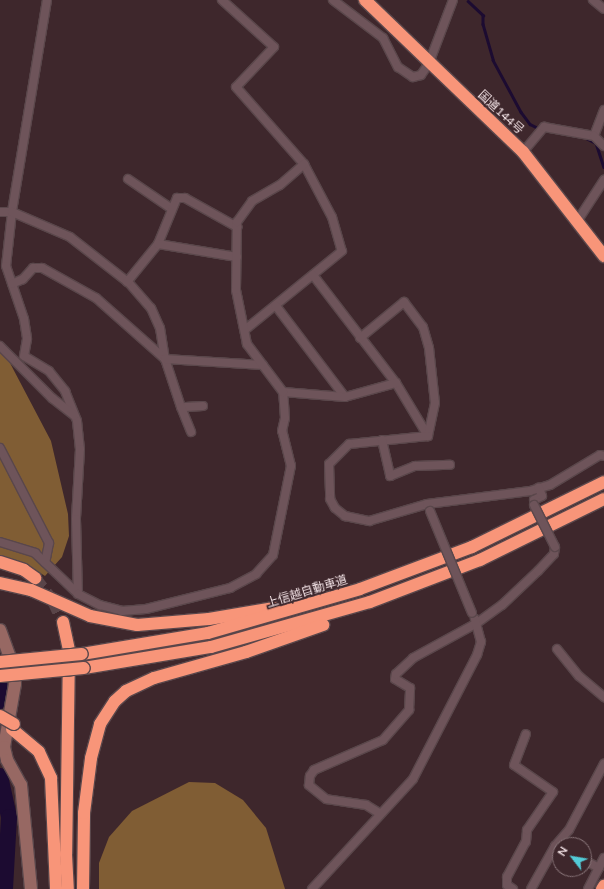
<!DOCTYPE html>
<meta charset="utf-8">
<style>
body{margin:0}
#map{position:relative;width:604px;height:889px;overflow:hidden;background:#3e272c;font-family:Lato,"Noto Sans JP",sans-serif}
div>[style]{position:absolute}
[style*='--x']{left:calc(var(--x)*1px);top:calc(var(--y)*1px);width:calc(var(--w)*1px);rotate:calc(var(--a)*1deg)}
.forest>*{inset:0;background:#805d34}
.stream>*{height:2.5px;margin:-1.25px;padding:0 1.25px;transform-origin:1.25px;border-radius:1.25px;background:#1c0b31}
.river>*{height:16px;margin:-8px;padding:0 8px;transform-origin:8px;border-radius:8px;background:#1c0b31}
.highway-tunnel>*{height:12px;margin-top:-6px;transform-origin:0;background:repeating-linear-gradient(90deg,#594448 0 12px,transparent 0 18px)}
.roads{filter:drop-shadow(1px 0 #5a474b) drop-shadow(-1px 0 #5a474b) drop-shadow(0 1px #5a474b) drop-shadow(0 -1px #5a474b)}
.street>*{height:8px;margin:-4px;padding:0 4px;transform-origin:4px;border-radius:4px;background:#6e545a}
.secondary>*{height:12px;margin:-6px;padding:0 6px;transform-origin:6px;border-radius:6px;background:#976863}
.highway>*{height:12px;margin:-6px;padding:0 6px;transform-origin:6px;border-radius:6px;background:#f89579}
.bridges{filter:drop-shadow(1px 0 #5a474b) drop-shadow(-1px 0 #5a474b) drop-shadow(0 1px #5a474b) drop-shadow(0 -1px #5a474b)}
.street-bridge>*{height:8px;margin:-4px;padding:0 4px;transform-origin:4px;border-radius:4px;background:#6e545a}
.highway-bridge>*{height:12px;margin:-6px;padding:0 6px;transform-origin:6px;border-radius:6px;background:#f89579}
span{translate:-50% -50%;white-space:nowrap;text-align:center;line-height:1.15;-webkit-text-stroke:3.5px #3e272c;paint-order:stroke}
.street-label{font-size:12px;color:#f5e5e8}
.north{position:absolute;left:552px;top:837px;width:40px;height:40px;box-sizing:border-box;background:#3e272c;border:1px solid #877377;border-radius:50%;rotate:301deg;font-size:11px;font-weight:700;line-height:16px;text-align:center;color:#f5e5e8}
.north::after{content:'';display:block;margin:auto;width:14px;height:18px;background:#52cbd7;clip-path:polygon(50% 0,100% 100%,50% 72%,0 100%)}
</style>
<div id="map">
<div class="forest">
<div style="clip-path:polygon(0 344px,51px 441px,68px 514px,69px 536px,62px 557px,45px 576px,25px 563px,0 556px)"></div>
<div style="clip-path:polygon(189px 782px,215px 783px,243px 800px,266px 828px,285px 889px,99px 889px,99px 863px,109px 837px,132px 811px)"></div>
</div>
<div class="stream">
<div style="--x:468;--y:1;--w:21;--a:43"></div>
<div style="--x:483;--y:15;--w:9;--a:90"></div>
<div style="--x:483;--y:24;--w:37;--a:74"></div>
<div style="--x:493;--y:60;--w:59;--a:61.7"></div>
<div style="--x:521;--y:112;--w:15;--a:53"></div>
<div style="--x:530;--y:124;--w:11;--a:27"></div>
<div style="--x:586;--y:138;--w:11;--a:27"></div>
<div style="--x:596;--y:143;--w:25;--a:72"></div>
</div>
<div class="river">
<div style="--x:0;--y:678;--w:23;--a:90"></div>
<div style="--x:0;--y:776;--w:42;--a:77.6"></div>
<div style="--x:9;--y:817;--w:72;--a:93.2"></div>
</div>
<div class="highway-tunnel">
<div style="--x:35;--y:578;--w:29;--a:52"></div>
<div style="--x:53;--y:601;--w:23;--a:65"></div>
</div>
<div class="roads">
<div class="street">
<div style="--x:47;--y:0;--w:215;--a:99.4"></div>
<div style="--x:12;--y:212;--w:54;--a:96.3"></div>
<div style="--x:6;--y:266;--w:56;--a:71.2"></div>
<div style="--x:24;--y:319;--w:20;--a:81"></div>
<div style="--x:27;--y:339;--w:17;--a:100"></div>
<div style="--x:24;--y:356;--w:29;--a:31"></div>
<div style="--x:49;--y:371;--w:26;--a:51"></div>
<div style="--x:65;--y:391;--w:32;--a:68"></div>
<div style="--x:77;--y:421;--w:28;--a:84"></div>
<div style="--x:80;--y:449;--w:70;--a:93.3"></div>
<div style="--x:76;--y:519;--w:75;--a:88.5"></div>
<div style="--x:222;--y:0;--w:70;--a:42.1"></div>
<div style="--x:274;--y:47;--w:55;--a:133.5"></div>
<div style="--x:236;--y:87;--w:103;--a:48.6"></div>
<div style="--x:304;--y:164;--w:60;--a:62.2"></div>
<div style="--x:332;--y:217;--w:35;--a:74"></div>
<div style="--x:342;--y:251;--w:124;--a:140.9"></div>
<div style="--x:333;--y:0;--w:63;--a:37.2"></div>
<div style="--x:383;--y:38;--w:33;--a:63"></div>
<div style="--x:398;--y:67;--w:18;--a:34"></div>
<div style="--x:413;--y:77;--w:8;--a:-14"></div>
<div style="--x:421;--y:75;--w:14;--a:-56"></div>
<div style="--x:429;--y:63;--w:67;--a:-69.1"></div>
<div style="--x:593;--y:0;--w:14;--a:39"></div>
<div style="--x:594;--y:136;--w:28;--a:-69"></div>
<div style="--x:523;--y:152;--w:33;--a:-50"></div>
<div style="--x:544;--y:127;--w:51;--a:10.2"></div>
<div style="--x:594;--y:136;--w:14;--a:45"></div>
<div style="--x:128;--y:179;--w:53;--a:34.3"></div>
<div style="--x:0;--y:212;--w:12;--a:0"></div>
<div style="--x:12;--y:212;--w:63;--a:23.3"></div>
<div style="--x:70;--y:237;--w:75;--a:37.9"></div>
<div style="--x:129;--y:283;--w:33;--a:49"></div>
<div style="--x:151;--y:308;--w:22;--a:66"></div>
<div style="--x:160;--y:328;--w:31;--a:81"></div>
<div style="--x:165;--y:359;--w:92;--a:-138.5"></div>
<div style="--x:96;--y:298;--w:62;--a:-150.9"></div>
<div style="--x:42;--y:268;--w:9;--a:180"></div>
<div style="--x:33;--y:268;--w:15;--a:132"></div>
<div style="--x:23;--y:279;--w:12;--a:156"></div>
<div style="--x:578;--y:220;--w:48;--a:-57"></div>
<div style="--x:158;--y:244;--w:50;--a:-67.6"></div>
<div style="--x:177;--y:198;--w:8;--a:0"></div>
<div style="--x:185;--y:198;--w:60;--a:29.1"></div>
<div style="--x:313;--y:275;--w:136;--a:52.5"></div>
<div style="--x:396;--y:383;--w:62;--a:58.9"></div>
<div style="--x:127;--y:282;--w:49;--a:-50.8"></div>
<div style="--x:158;--y:244;--w:80;--a:9.3"></div>
<div style="--x:276;--y:306;--w:114;--a:52.8"></div>
<div style="--x:360;--y:338;--w:57;--a:-39.3"></div>
<div style="--x:404;--y:302;--w:31;--a:53"></div>
<div style="--x:423;--y:327;--w:22;--a:74"></div>
<div style="--x:429;--y:348;--w:55;--a:83.8"></div>
<div style="--x:435;--y:403;--w:34;--a:102"></div>
<div style="--x:0;--y:346;--w:74;--a:45"></div>
<div style="--x:52;--y:398;--w:28;--a:38"></div>
<div style="--x:283;--y:392;--w:62;--a:4.6"></div>
<div style="--x:345;--y:397;--w:53;--a:-15.4"></div>
<div style="--x:203;--y:406;--w:22;--a:177"></div>
<div style="--x:181;--y:407;--w:51;--a:-108.4"></div>
<div style="--x:165;--y:359;--w:98;--a:3.5"></div>
<div style="--x:181;--y:407;--w:27;--a:68"></div>
<div style="--x:428;--y:436;--w:79;--a:174.2"></div>
<div style="--x:349;--y:444;--w:28;--a:135"></div>
<div style="--x:329;--y:464;--w:35;--a:88"></div>
<div style="--x:330;--y:499;--w:10;--a:61"></div>
<div style="--x:335;--y:508;--w:13;--a:39"></div>
<div style="--x:345;--y:516;--w:25;--a:12"></div>
<div style="--x:369;--y:521;--w:60;--a:-16.3"></div>
<div style="--x:427;--y:504;--w:104;--a:-7.2"></div>
<div style="--x:530;--y:491;--w:21;--a:-17"></div>
<div style="--x:550;--y:485;--w:58;--a:-31"></div>
<div style="--x:600;--y:455;--w:4;--a:14"></div>
<div style="--x:382;--y:440;--w:37;--a:77"></div>
<div style="--x:390;--y:476;--w:27;--a:-22"></div>
<div style="--x:415;--y:466;--w:35;--a:-2"></div>
<div style="--x:0;--y:448;--w:107;--a:62.7"></div>
<div style="--x:49;--y:543;--w:20;--a:101"></div>
<div style="--x:534;--y:505;--w:5;--a:-90"></div>
<div style="--x:534;--y:500;--w:9;--a:-27"></div>
<div style="--x:542;--y:496;--w:9;--a:-111"></div>
<div style="--x:0;--y:542;--w:37;--a:17"></div>
<div style="--x:35;--y:553;--w:59;--a:43.6"></div>
<div style="--x:78;--y:594;--w:25;--a:27"></div>
<div style="--x:100;--y:605;--w:23;--a:15"></div>
<div style="--x:122;--y:611;--w:24;--a:-5"></div>
<div style="--x:146;--y:609;--w:87;--a:-14"></div>
<div style="--x:230;--y:588;--w:30;--a:-28"></div>
<div style="--x:256;--y:574;--w:25;--a:-48"></div>
<div style="--x:273;--y:555;--w:91;--a:-78.6"></div>
<div style="--x:291;--y:466;--w:36;--a:-104"></div>
<div style="--x:282;--y:431;--w:13;--a:-77"></div>
<div style="--x:285;--y:418;--w:26;--a:-94"></div>
<div style="--x:283;--y:392;--w:60;--a:-126.9"></div>
<div style="--x:247;--y:344;--w:55;--a:-101.5"></div>
<div style="--x:236;--y:290;--w:68;--a:-89.2"></div>
<div style="--x:237;--y:222;--w:26;--a:-54"></div>
<div style="--x:252;--y:201;--w:32;--a:-30"></div>
<div style="--x:280;--y:185;--w:32;--a:-41"></div>
<div style="--x:557;--y:649;--w:35;--a:51"></div>
<div style="--x:579;--y:676;--w:33;--a:40"></div>
<div style="--x:379;--y:813;--w:15;--a:-148"></div>
<div style="--x:366;--y:805;--w:40;--a:-171.5"></div>
<div style="--x:326;--y:799;--w:22;--a:-141"></div>
<div style="--x:309;--y:785;--w:9;--a:-84"></div>
<div style="--x:310;--y:776;--w:7;--a:-56"></div>
<div style="--x:314;--y:770;--w:75;--a:-23.5"></div>
<div style="--x:383;--y:740;--w:40;--a:-49"></div>
<div style="--x:409;--y:710;--w:22;--a:-87"></div>
<div style="--x:410;--y:688;--w:17;--a:-149"></div>
<div style="--x:395;--y:679;--w:5;--a:-79"></div>
<div style="--x:396;--y:674;--w:23;--a:-43"></div>
<div style="--x:413;--y:658;--w:73;--a:-28.7"></div>
<div style="--x:477;--y:623;--w:31;--a:-36"></div>
<div style="--x:502;--y:605;--w:50;--a:-43.4"></div>
<div style="--x:538;--y:571;--w:23;--a:-47"></div>
<div style="--x:554;--y:554;--w:7;--a:-82"></div>
<div style="--x:555;--y:846;--w:21;--a:-49"></div>
<div style="--x:569;--y:830;--w:75;--a:-62.1"></div>
<div style="--x:584;--y:860;--w:17;--a:28"></div>
<div style="--x:312;--y:889;--w:149;--a:-47.4"></div>
<div style="--x:413;--y:779;--w:140;--a:-62.7"></div>
<div style="--x:477;--y:655;--w:14;--a:-73"></div>
<div style="--x:481;--y:642;--w:24;--a:-105"></div>
<div style="--x:513;--y:889;--w:7;--a:-146"></div>
<div style="--x:507;--y:885;--w:8;--a:-90"></div>
<div style="--x:507;--y:877;--w:40;--a:-62"></div>
<div style="--x:526;--y:842;--w:12;--a:-85"></div>
<div style="--x:527;--y:830;--w:46;--a:-55.6"></div>
<div style="--x:553;--y:792;--w:47;--a:-145.3"></div>
<div style="--x:514;--y:765;--w:33;--a:-69"></div>
<div style="--x:531;--y:889;--w:49;--a:-60.8"></div>
<div style="--x:555;--y:846;--w:4;--a:27"></div>
<div style="--x:588;--y:889;--w:35;--a:-63"></div>
</div>
<div class="secondary">
<div style="--x:0;--y:630;--w:38;--a:70"></div>
<div style="--x:13;--y:666;--w:18;--a:84"></div>
<div style="--x:15;--y:684;--w:64;--a:99.9"></div>
<div style="--x:4;--y:747;--w:13;--a:77"></div>
<div style="--x:7;--y:760;--w:29;--a:61"></div>
<div style="--x:21;--y:785;--w:104;--a:84.5"></div>
</div>
<div class="highway">
<div style="--x:365;--y:0;--w:219;--a:43.9"></div>
<div style="--x:523;--y:152;--w:132;--a:52.1"></div>
<div style="--x:0;--y:562;--w:25;--a:18"></div>
<div style="--x:24;--y:570;--w:14;--a:36"></div>
<div style="--x:0;--y:583;--w:32;--a:13"></div>
<div style="--x:31;--y:590;--w:64;--a:23.8"></div>
<div style="--x:90;--y:616;--w:48;--a:10.8"></div>
<div style="--x:137;--y:625;--w:72;--a:-4.8"></div>
<div style="--x:209;--y:619;--w:66;--a:-9.6"></div>
<div style="--x:63;--y:622;--w:29;--a:78"></div>
<div style="--x:69;--y:650;--w:204;--a:90.8"></div>
<div style="--x:66;--y:854;--w:35;--a:87"></div>
<div style="--x:82;--y:654;--w:128;--a:-9.5"></div>
<div style="--x:208;--y:633;--w:158;--a:-16.1"></div>
<div style="--x:360;--y:589;--w:120;--a:-20.6"></div>
<div style="--x:472;--y:547;--w:147;--a:-26.2"></div>
<div style="--x:84;--y:668;--w:129;--a:-9.4"></div>
<div style="--x:211;--y:647;--w:165;--a:-15.8"></div>
<div style="--x:370;--y:602;--w:118;--a:-20.9"></div>
<div style="--x:480;--y:560;--w:138;--a:-26.2"></div>
<div style="--x:12;--y:729;--w:35;--a:40"></div>
<div style="--x:39;--y:752;--w:29;--a:65"></div>
<div style="--x:51;--y:778;--w:111;--a:87.4"></div>
<div style="--x:83;--y:889;--w:76;--a:-89.2"></div>
<div style="--x:84;--y:813;--w:55;--a:-82.7"></div>
<div style="--x:91;--y:758;--w:35;--a:-75"></div>
<div style="--x:100;--y:724;--w:27;--a:-57"></div>
<div style="--x:115;--y:701;--w:15;--a:-42"></div>
<div style="--x:126;--y:691;--w:31;--a:-25"></div>
<div style="--x:154;--y:678;--w:96;--a:-15.8"></div>
<div style="--x:246;--y:652;--w:82;--a:-19.3"></div>
<div style="--x:602;--y:889;--w:4;--a:-56"></div>
</div>
</div>
<div class="bridges">
<div class="street-bridge">
<div style="--x:534;--y:505;--w:47;--a:63.4"></div>
<div style="--x:430;--y:511;--w:110;--a:67.6"></div>
</div>
<div class="highway-bridge">
<div style="--x:0;--y:662;--w:82;--a:-5.6"></div>
<div style="--x:0;--y:676;--w:84;--a:-5.4"></div>
<div style="--x:0;--y:716;--w:16;--a:30"></div>
</div>
</div>
<div class="street-label">
<span style="left:501px;top:112px;rotate:43deg">国道144号</span>
<span style="left:307px;top:591px;rotate:-17deg">上信越自動車道</span>
</div>
<div class="north">N</div>
</div>
